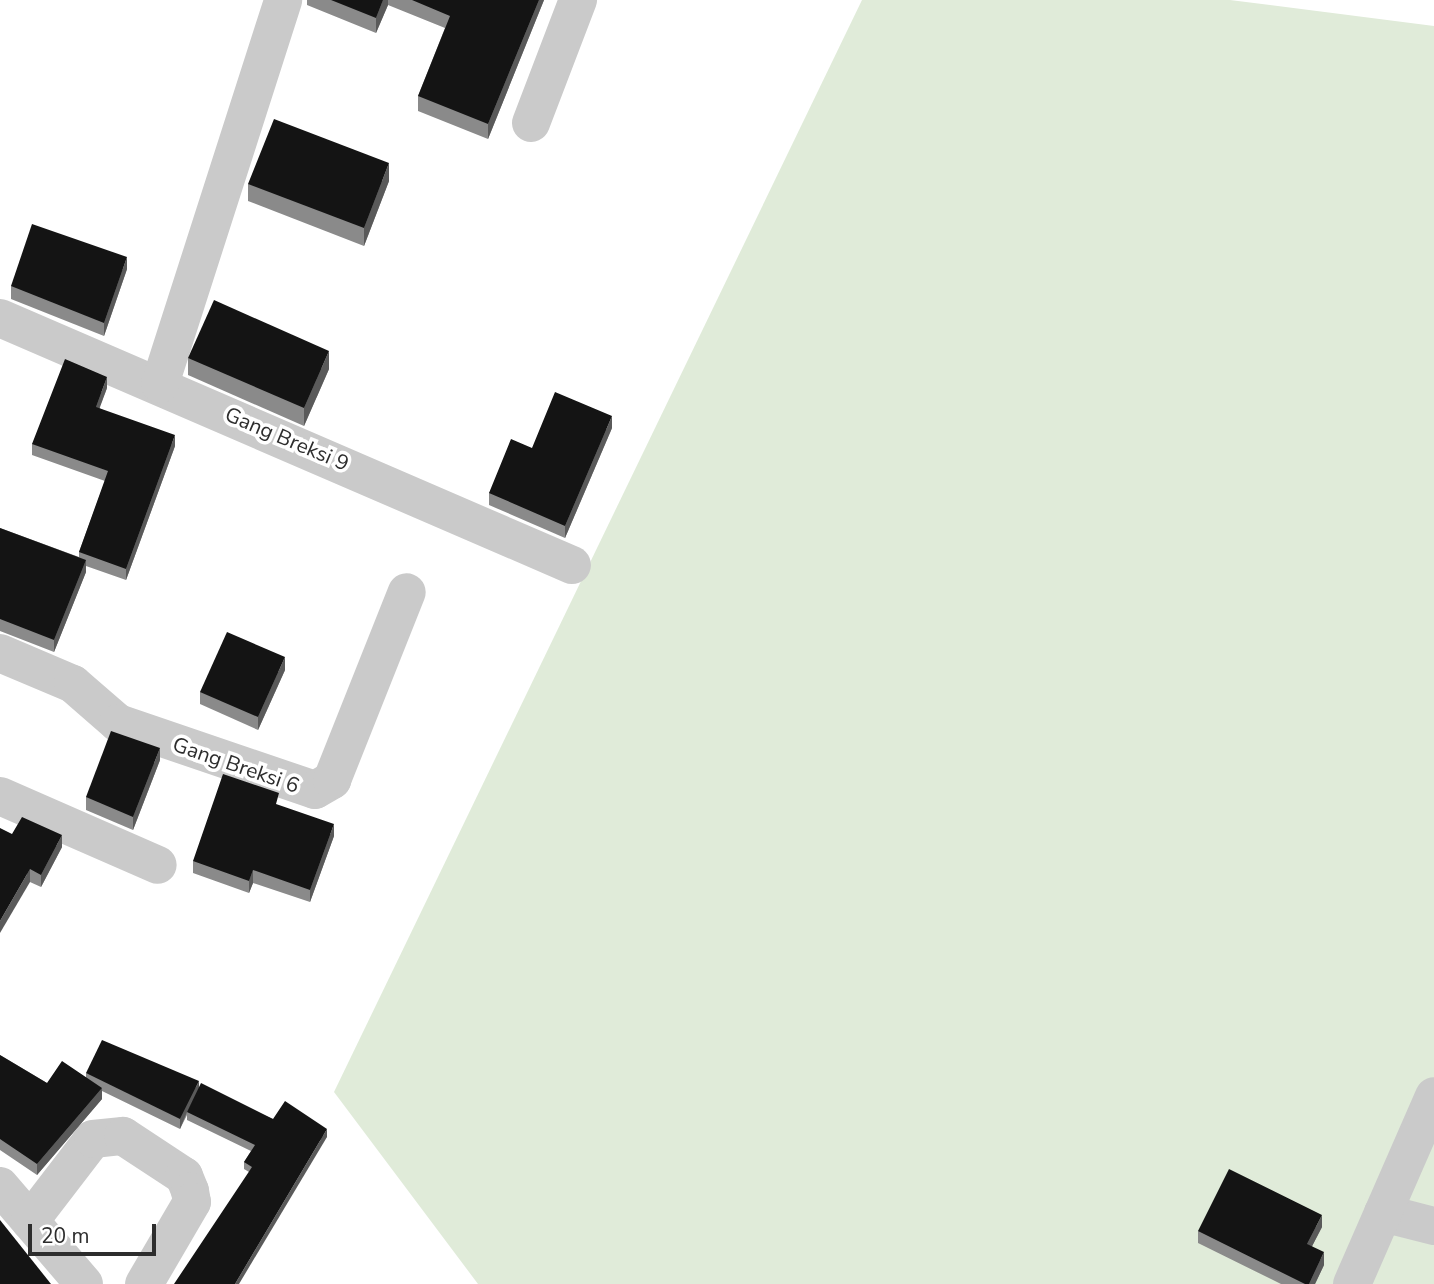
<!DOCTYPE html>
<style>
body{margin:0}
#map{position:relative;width:1434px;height:1284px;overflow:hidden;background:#fff;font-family:"Nunito Sans",sans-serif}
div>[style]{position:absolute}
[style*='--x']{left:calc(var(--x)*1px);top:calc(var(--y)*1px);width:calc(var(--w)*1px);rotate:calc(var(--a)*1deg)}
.green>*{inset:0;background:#e0ebd9}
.street>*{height:38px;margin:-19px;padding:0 19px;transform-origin:19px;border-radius:19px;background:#cacaca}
.wall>*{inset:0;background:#8a8a8a}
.shaded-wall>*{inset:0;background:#5a5a5a}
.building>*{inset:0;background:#141414}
span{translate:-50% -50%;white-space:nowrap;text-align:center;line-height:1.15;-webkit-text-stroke:7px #fff;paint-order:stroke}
.street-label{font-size:21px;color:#2d2d2d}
.scale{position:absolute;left:28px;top:1224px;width:128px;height:32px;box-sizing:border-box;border:4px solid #2d2d2d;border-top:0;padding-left:9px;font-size:21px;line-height:24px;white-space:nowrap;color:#2d2d2d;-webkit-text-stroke:5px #fff;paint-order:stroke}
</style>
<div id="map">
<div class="green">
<div style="clip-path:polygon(862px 0,1230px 0,1434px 26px,1434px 1284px,478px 1284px,334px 1092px)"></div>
</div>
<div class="street">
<div style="--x:531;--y:123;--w:132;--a:-69.1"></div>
<div style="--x:0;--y:318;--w:623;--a:23.36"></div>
<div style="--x:160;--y:384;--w:403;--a:-72.2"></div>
<div style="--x:0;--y:653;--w:79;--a:23"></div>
<div style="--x:73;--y:684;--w:60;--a:40.9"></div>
<div style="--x:118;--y:723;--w:208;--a:18.8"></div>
<div style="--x:315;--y:790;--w:20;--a:-30"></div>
<div style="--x:332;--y:780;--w:202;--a:-68.3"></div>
<div style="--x:0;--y:796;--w:172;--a:23.6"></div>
<div style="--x:0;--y:1186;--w:129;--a:49.4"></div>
<div style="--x:1383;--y:1213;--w:53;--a:14.3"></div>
<div style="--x:30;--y:1221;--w:103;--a:-52.5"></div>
<div style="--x:93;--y:1139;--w:30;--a:-6"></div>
<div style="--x:123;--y:1136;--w:73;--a:33.3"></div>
<div style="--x:184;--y:1176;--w:16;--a:68"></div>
<div style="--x:190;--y:1191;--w:11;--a:80"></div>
<div style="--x:192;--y:1202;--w:95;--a:120.3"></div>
<div style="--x:1352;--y:1284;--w:205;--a:-66.4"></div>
</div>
<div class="wall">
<div style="clip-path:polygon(307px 0,544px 0,488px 139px,418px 111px,418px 96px,445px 28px,388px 5px,376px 33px,307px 5px)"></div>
<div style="clip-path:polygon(389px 181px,364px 246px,248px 201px,248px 184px)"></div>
<div style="clip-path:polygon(127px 269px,104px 336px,11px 299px,11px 286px)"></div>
<div style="clip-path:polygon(188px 358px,329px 369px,304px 426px,188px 375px)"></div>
<div style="clip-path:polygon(107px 388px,99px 408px,175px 446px,126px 580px,86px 566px,86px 572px,54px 652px,0 631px,0 528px,79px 557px,79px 552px,105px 481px,32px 455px,32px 444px)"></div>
<div style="clip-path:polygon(612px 428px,565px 538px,489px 505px,489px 493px,532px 448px)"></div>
<div style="clip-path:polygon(285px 670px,258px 730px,200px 704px,200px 692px)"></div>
<div style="clip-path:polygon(160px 760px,133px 830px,86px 810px,86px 797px)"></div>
<div style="clip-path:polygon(279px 806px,334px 836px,310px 902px,253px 883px,249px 893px,193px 873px,193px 861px)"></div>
<div style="clip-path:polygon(12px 834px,62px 847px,41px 887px,30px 882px)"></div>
<div style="clip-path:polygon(0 1055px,47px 1083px,86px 1077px,86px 1073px,199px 1088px,273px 1119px,327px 1137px,249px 1172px,244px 1169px,244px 1162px,251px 1151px,187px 1120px,187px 1115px,180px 1129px,102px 1091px,102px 1099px,37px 1175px,0 1150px)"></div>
<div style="clip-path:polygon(1322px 1227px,1312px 1246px,1324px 1265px,1315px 1284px,1281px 1284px,1198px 1243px,1198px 1231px)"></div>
</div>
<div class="shaded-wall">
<div style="clip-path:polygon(383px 0,388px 0,388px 5px,376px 33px,376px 18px)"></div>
<div style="clip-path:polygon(539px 0,544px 0,488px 139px,488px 124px)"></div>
<div style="clip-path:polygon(389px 163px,389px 181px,364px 246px,364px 228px)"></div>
<div style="clip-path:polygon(127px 257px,127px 269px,104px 336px,104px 323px)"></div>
<div style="clip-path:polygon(329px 351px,329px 369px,304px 426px,304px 408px)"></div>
<div style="clip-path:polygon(107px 377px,107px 388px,96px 418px,96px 407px)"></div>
<div style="clip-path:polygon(612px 416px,612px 428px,565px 538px,565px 526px)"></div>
<div style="clip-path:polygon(175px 435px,175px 446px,126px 580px,126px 569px)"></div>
<div style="clip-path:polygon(86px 560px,86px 572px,54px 652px,54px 640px)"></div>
<div style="clip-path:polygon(285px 657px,285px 670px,258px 730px,258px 717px)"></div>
<div style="clip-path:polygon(160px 748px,160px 760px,133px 830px,133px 817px)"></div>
<div style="clip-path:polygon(334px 824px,334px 836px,310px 902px,310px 890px)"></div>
<div style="clip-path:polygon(62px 835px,62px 847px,41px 887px,41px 875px)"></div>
<div style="clip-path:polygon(30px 869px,30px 882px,0 933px,0 921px)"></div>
<div style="clip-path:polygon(253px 870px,253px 883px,249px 893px,249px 881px)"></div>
<div style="clip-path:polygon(199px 1081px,199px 1090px,187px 1112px,180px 1129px,180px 1119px)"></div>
<div style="clip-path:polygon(102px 1088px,102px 1099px,37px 1175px,37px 1164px)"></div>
<div style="clip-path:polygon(327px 1129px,327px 1137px,239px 1284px,235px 1284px)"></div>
<div style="clip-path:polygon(1322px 1215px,1322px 1227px,1307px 1256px,1307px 1244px)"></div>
<div style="clip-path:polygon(1324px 1252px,1324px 1265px,1315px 1284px,1309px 1284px)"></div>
</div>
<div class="building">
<div style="clip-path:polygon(331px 0,383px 0,376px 18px)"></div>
<div style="clip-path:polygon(412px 0,539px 0,488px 124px,418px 96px,450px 16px)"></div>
<div style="clip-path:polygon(274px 119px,389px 163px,364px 228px,248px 184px)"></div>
<div style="clip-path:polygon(32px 224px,127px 257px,104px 323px,11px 286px)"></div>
<div style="clip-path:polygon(214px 300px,329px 351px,304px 408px,188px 358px)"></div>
<div style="clip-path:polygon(65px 359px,107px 377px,96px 407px,175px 435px,126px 569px,79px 552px,108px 471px,32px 444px)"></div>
<div style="clip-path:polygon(555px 392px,612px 416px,565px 526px,489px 493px,511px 439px,532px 448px)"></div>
<div style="clip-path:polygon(0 528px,86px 560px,54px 640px,0 619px)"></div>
<div style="clip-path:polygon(227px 632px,285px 657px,258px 717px,200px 692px)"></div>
<div style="clip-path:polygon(111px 731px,160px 748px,133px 817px,86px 797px)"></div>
<div style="clip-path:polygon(223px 774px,279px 793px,276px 804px,334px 824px,310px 890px,253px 870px,249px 881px,193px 861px)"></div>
<div style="clip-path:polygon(22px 817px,62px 835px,41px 875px,30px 869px,0 921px,0 828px,12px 834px)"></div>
<div style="clip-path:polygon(102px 1040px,199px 1081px,180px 1119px,86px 1073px)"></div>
<div style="clip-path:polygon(0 1055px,47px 1083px,62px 1061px,102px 1088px,37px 1164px,0 1139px)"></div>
<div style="clip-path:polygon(201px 1083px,273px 1119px,285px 1101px,327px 1129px,235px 1284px,174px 1284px,252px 1167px,244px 1162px,255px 1145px,187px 1112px)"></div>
<div style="clip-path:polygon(1229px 1169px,1322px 1215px,1307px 1244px,1324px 1252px,1309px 1284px,1305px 1284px,1198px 1231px)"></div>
<div style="clip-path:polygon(0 1220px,51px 1284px,0 1284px)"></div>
</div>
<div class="street-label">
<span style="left:287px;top:439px;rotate:23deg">Gang Breksi 9</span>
<span style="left:236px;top:765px;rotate:19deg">Gang Breksi 6</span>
</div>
<div class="scale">20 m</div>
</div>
